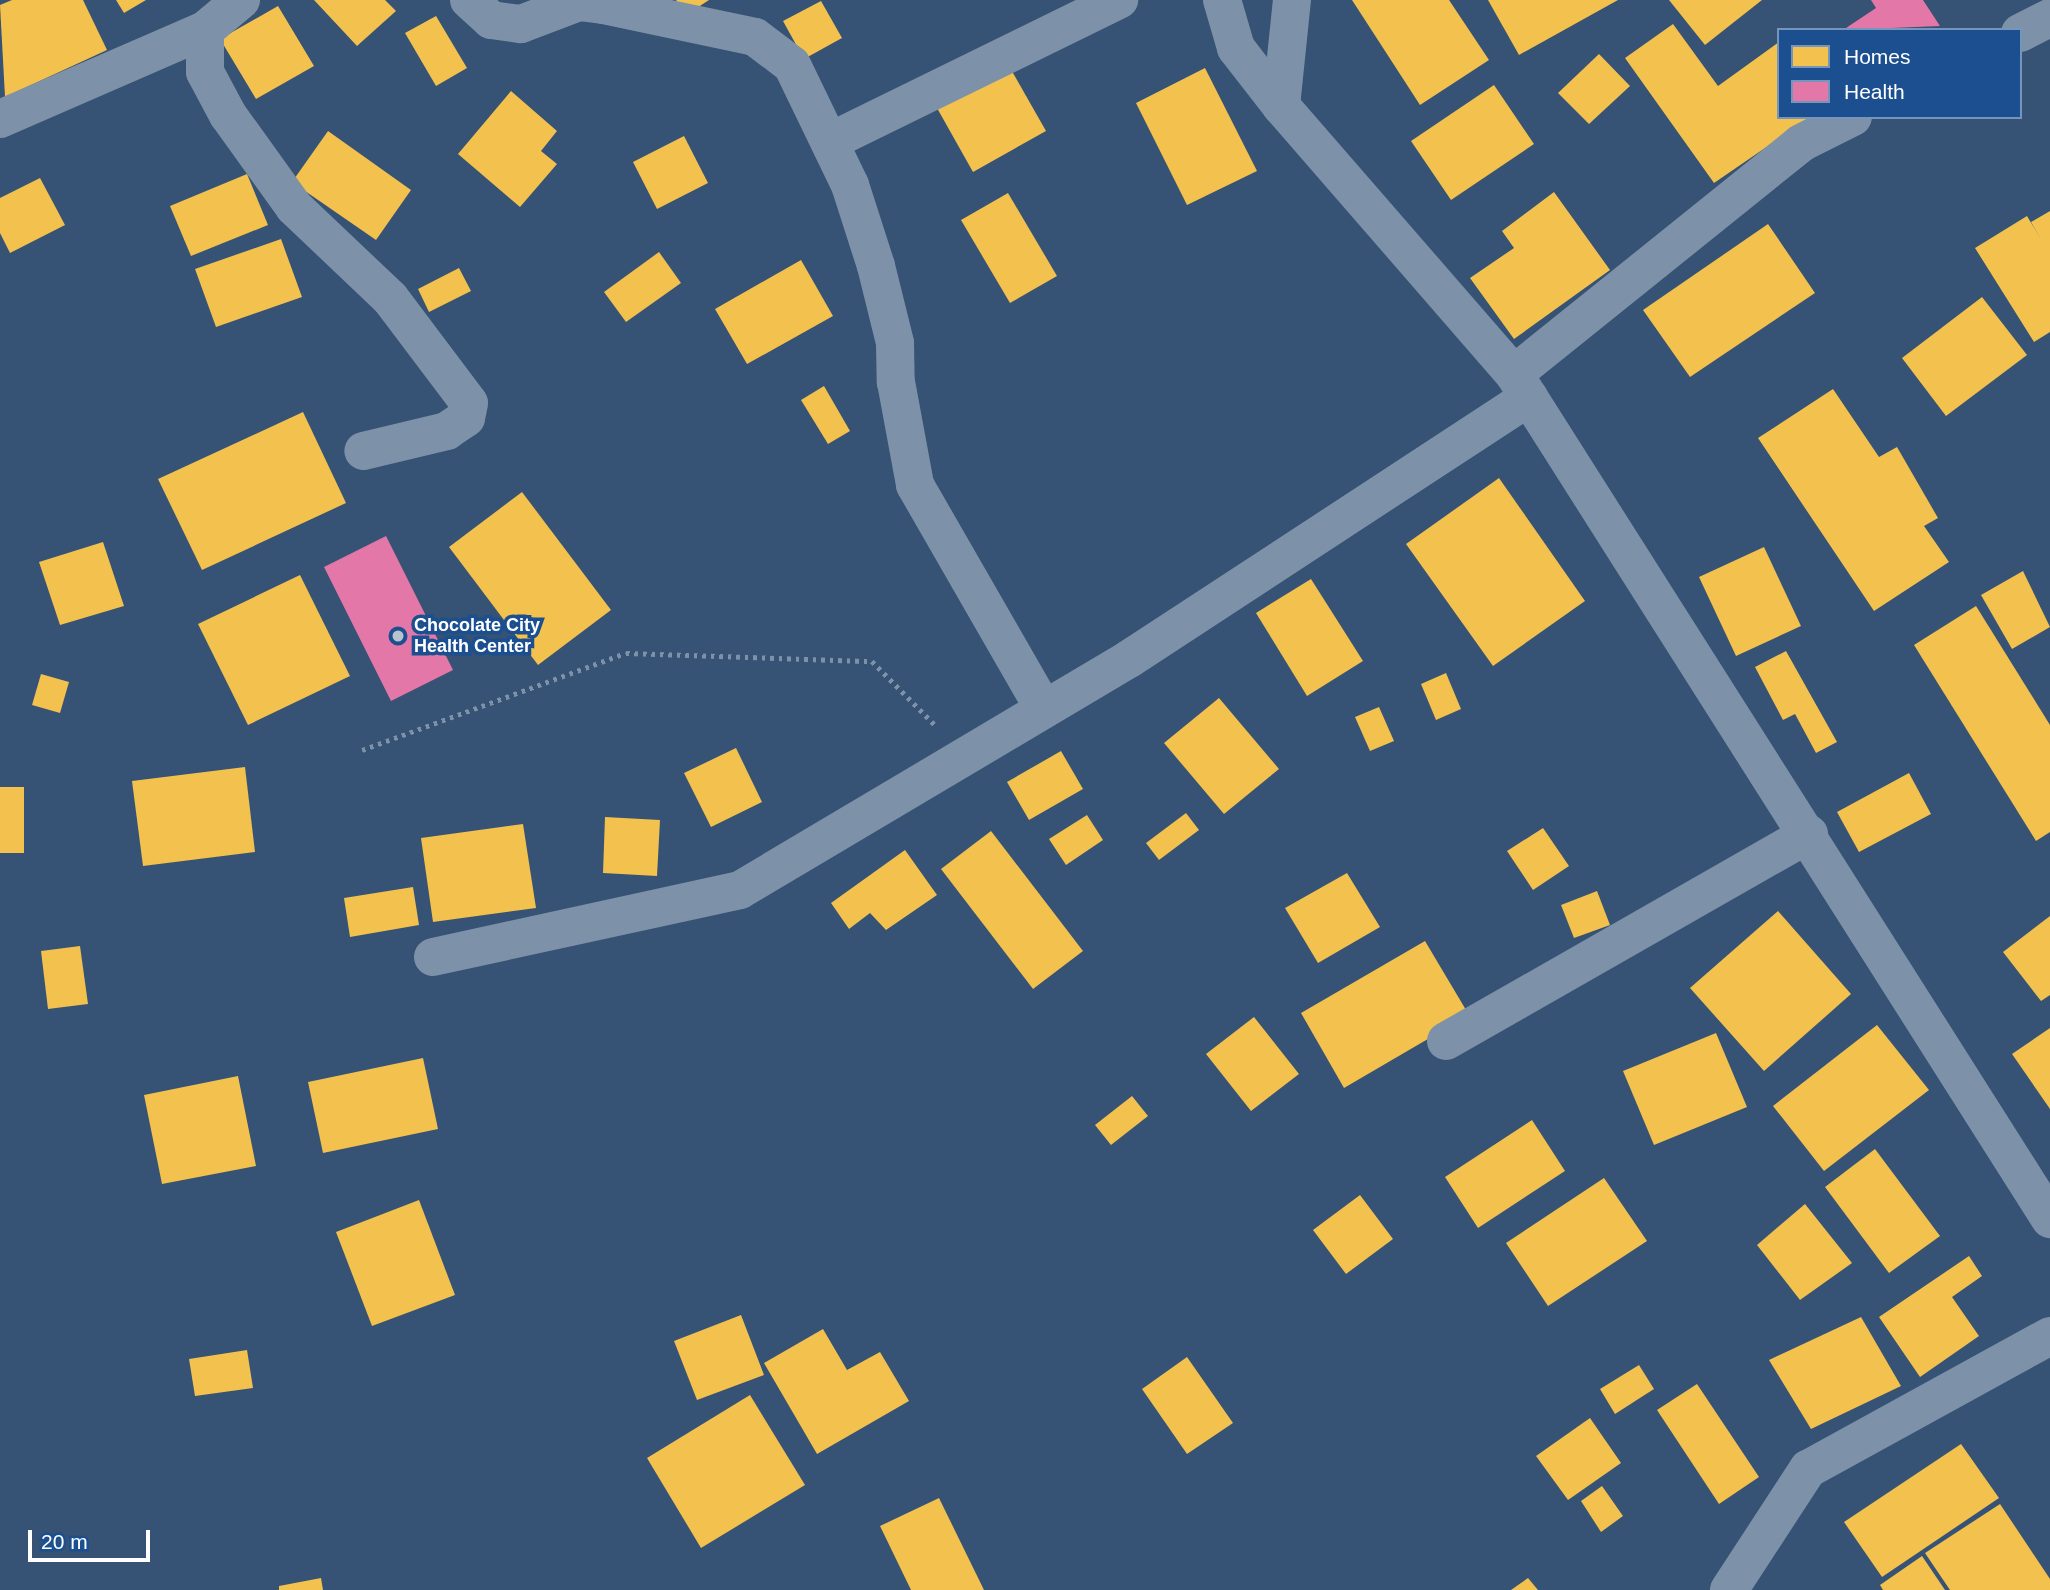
<!DOCTYPE html>
<style>
body{margin:0}
#map{position:relative;width:2050px;height:1590px;overflow:hidden;background:#365274;font-family:Arial,sans-serif}
div>[style]{position:absolute}
[style*='--x']{left:calc(var(--x)*1px);top:calc(var(--y)*1px);width:calc(var(--w)*1px);rotate:calc(var(--a)*1deg)}
.homes>*{inset:0;background:#f2c14e}
.health>*{inset:0;background:#e377a8}
.path>*{height:4.5px;margin-top:-2.25px;transform-origin:0;background:repeating-linear-gradient(90deg,#7d92a8 0 3.5px,transparent 0 8.5px)}
.street>*{height:38px;margin:-19px;padding:0 19px;transform-origin:19px;border-radius:19px;background:#7d92a8}
.dots>*{width:19px;height:19px;translate:-50% -50%;box-sizing:border-box;border:4px solid #1b4f8f;border-radius:50%}
span{translate:-50% -50%;white-space:nowrap;text-align:center;line-height:1.15;-webkit-text-stroke:7px #1b4f8f;paint-order:stroke}
.poi-label{font-size:18px;color:#fff;font-weight:700}
.left{translate:0 -50%;text-align:left}
.legend{position:absolute;left:1777px;top:28px;width:245px;height:91px;box-sizing:border-box;background:#1b4f8f;border:2px solid #7695bc;margin:0;padding:9px 12px;list-style:none;font-size:21px;color:#fff}
.legend li{display:flex;align-items:center;gap:14px;height:35px}
.legend b{width:35px;border:2px solid #7695bc}
.scale{position:absolute;left:28px;top:1530px;width:122px;height:32px;box-sizing:border-box;border:4px solid #fff;border-top:0;padding-left:9px;font-size:21px;line-height:24px;white-space:nowrap;color:#fff;-webkit-text-stroke:5px #1b4f8f;paint-order:stroke}
</style>
<div id="map">
<div class="homes">
<div style="clip-path:polygon(12px 0,83px 0,107px 50px,5px 97px,0 5px)"></div>
<div style="clip-path:polygon(116px 0,146px 0,124px 13px)"></div>
<div style="clip-path:polygon(314px 0,385px 0,396px 11px,357px 46px)"></div>
<div style="clip-path:polygon(676px 0,709px 0,686px 15px)"></div>
<div style="clip-path:polygon(1352px 0,1449px 0,1489px 60px,1420px 105px)"></div>
<div style="clip-path:polygon(1488px 0,1618px 0,1519px 55px)"></div>
<div style="clip-path:polygon(1669px 0,1762px 0,1705px 45px)"></div>
<div style="clip-path:polygon(821px 1px,842px 38px,804px 59px,783px 21px)"></div>
<div style="clip-path:polygon(278px 6px,314px 66px,256px 99px,220px 39px)"></div>
<div style="clip-path:polygon(436px 16px,467px 68px,436px 86px,405px 33px)"></div>
<div style="clip-path:polygon(1673px 24px,1718px 86px,1779px 42px,1779px 117px,1810px 117px,1714px 183px,1625px 58px)"></div>
<div style="clip-path:polygon(1599px 54px,1630px 86px,1589px 124px,1558px 93px)"></div>
<div style="clip-path:polygon(1009px 66px,1046px 131px,973px 172px,937px 108px)"></div>
<div style="clip-path:polygon(1205px 68px,1257px 171px,1187px 205px,1136px 103px)"></div>
<div style="clip-path:polygon(1494px 85px,1534px 144px,1451px 200px,1411px 141px)"></div>
<div style="clip-path:polygon(511px 91px,557px 131px,541px 151px,557px 164px,520px 207px,458px 154px)"></div>
<div style="clip-path:polygon(328px 131px,411px 190px,376px 240px,292px 182px)"></div>
<div style="clip-path:polygon(684px 136px,708px 183px,657px 209px,633px 162px)"></div>
<div style="clip-path:polygon(247px 174px,268px 225px,191px 256px,170px 206px)"></div>
<div style="clip-path:polygon(40px 178px,65px 225px,10px 253px,0 233px,0 198px)"></div>
<div style="clip-path:polygon(1554px 192px,1610px 270px,1514px 339px,1470px 278px,1514px 248px,1502px 231px)"></div>
<div style="clip-path:polygon(1008px 193px,1057px 276px,1010px 303px,961px 220px)"></div>
<div style="clip-path:polygon(2050px 211px,2050px 332px,2034px 342px,1975px 248px,2027px 216px,2042px 241px,2031px 222px)"></div>
<div style="clip-path:polygon(1768px 224px,1815px 293px,1690px 377px,1643px 310px)"></div>
<div style="clip-path:polygon(281px 239px,302px 297px,216px 327px,195px 269px)"></div>
<div style="clip-path:polygon(659px 252px,681px 283px,626px 322px,604px 292px)"></div>
<div style="clip-path:polygon(801px 260px,833px 316px,747px 364px,715px 309px)"></div>
<div style="clip-path:polygon(459px 268px,471px 291px,429px 312px,418px 289px)"></div>
<div style="clip-path:polygon(1982px 297px,2027px 355px,1946px 416px,1902px 358px)"></div>
<div style="clip-path:polygon(824px 386px,850px 431px,828px 444px,801px 400px)"></div>
<div style="clip-path:polygon(1833px 389px,1879px 457px,1897px 447px,1938px 518px,1924px 526px,1949px 562px,1874px 611px,1758px 438px)"></div>
<div style="clip-path:polygon(303px 412px,346px 503px,202px 570px,158px 479px)"></div>
<div style="clip-path:polygon(1499px 478px,1585px 601px,1493px 666px,1406px 544px)"></div>
<div style="clip-path:polygon(522px 492px,611px 610px,538px 665px,449px 547px)"></div>
<div style="clip-path:polygon(103px 542px,124px 606px,60px 625px,39px 562px)"></div>
<div style="clip-path:polygon(1764px 547px,1801px 626px,1736px 656px,1699px 577px)"></div>
<div style="clip-path:polygon(2023px 571px,2050px 627px,2012px 649px,1981px 595px)"></div>
<div style="clip-path:polygon(300px 575px,350px 676px,248px 725px,198px 624px)"></div>
<div style="clip-path:polygon(1311px 579px,1363px 661px,1307px 696px,1256px 613px)"></div>
<div style="clip-path:polygon(1976px 606px,2050px 725px,2050px 832px,2036px 841px,1914px 645px)"></div>
<div style="clip-path:polygon(1786px 651px,1837px 742px,1816px 753px,1795px 714px,1783px 720px,1755px 667px)"></div>
<div style="clip-path:polygon(1446px 673px,1461px 709px,1436px 720px,1421px 684px)"></div>
<div style="clip-path:polygon(41px 674px,69px 682px,60px 713px,32px 705px)"></div>
<div style="clip-path:polygon(1219px 698px,1279px 769px,1224px 814px,1164px 743px)"></div>
<div style="clip-path:polygon(1379px 707px,1394px 741px,1370px 751px,1355px 717px)"></div>
<div style="clip-path:polygon(736px 748px,762px 802px,711px 827px,684px 773px)"></div>
<div style="clip-path:polygon(1061px 751px,1083px 789px,1029px 820px,1007px 782px)"></div>
<div style="clip-path:polygon(245px 767px,255px 852px,143px 866px,132px 781px)"></div>
<div style="clip-path:polygon(1909px 773px,1931px 814px,1859px 852px,1837px 812px)"></div>
<div style="clip-path:polygon(0 787px,24px 787px,24px 853px,0 853px)"></div>
<div style="clip-path:polygon(1186px 813px,1199px 830px,1159px 860px,1146px 843px)"></div>
<div style="clip-path:polygon(1087px 815px,1103px 840px,1066px 865px,1049px 839px)"></div>
<div style="clip-path:polygon(605px 817px,660px 820px,657px 876px,603px 873px)"></div>
<div style="clip-path:polygon(523px 824px,536px 908px,433px 922px,421px 838px)"></div>
<div style="clip-path:polygon(1543px 828px,1569px 866px,1533px 890px,1507px 851px)"></div>
<div style="clip-path:polygon(991px 831px,1083px 951px,1033px 989px,941px 869px)"></div>
<div style="clip-path:polygon(905px 850px,937px 895px,886px 930px,870px 913px,849px 929px,831px 903px)"></div>
<div style="clip-path:polygon(1347px 873px,1380px 927px,1318px 963px,1285px 908px)"></div>
<div style="clip-path:polygon(413px 887px,419px 925px,350px 937px,344px 898px)"></div>
<div style="clip-path:polygon(1597px 891px,1610px 925px,1574px 938px,1561px 905px)"></div>
<div style="clip-path:polygon(1778px 911px,1851px 994px,1764px 1071px,1690px 988px)"></div>
<div style="clip-path:polygon(2050px 916px,2050px 995px,2041px 1001px,2003px 952px)"></div>
<div style="clip-path:polygon(1425px 941px,1469px 1015px,1344px 1088px,1301px 1013px)"></div>
<div style="clip-path:polygon(80px 946px,88px 1004px,48px 1009px,41px 951px)"></div>
<div style="clip-path:polygon(1254px 1017px,1299px 1074px,1251px 1111px,1206px 1054px)"></div>
<div style="clip-path:polygon(1877px 1025px,1929px 1090px,1824px 1171px,1773px 1106px)"></div>
<div style="clip-path:polygon(2050px 1028px,2050px 1109px,2012px 1054px)"></div>
<div style="clip-path:polygon(1716px 1033px,1747px 1107px,1654px 1145px,1623px 1071px)"></div>
<div style="clip-path:polygon(423px 1058px,438px 1129px,323px 1153px,308px 1082px)"></div>
<div style="clip-path:polygon(238px 1076px,256px 1166px,162px 1184px,144px 1095px)"></div>
<div style="clip-path:polygon(1132px 1096px,1148px 1116px,1111px 1145px,1095px 1125px)"></div>
<div style="clip-path:polygon(1532px 1120px,1565px 1171px,1478px 1228px,1445px 1177px)"></div>
<div style="clip-path:polygon(1875px 1149px,1940px 1236px,1889px 1273px,1825px 1187px)"></div>
<div style="clip-path:polygon(1604px 1178px,1647px 1241px,1548px 1306px,1506px 1243px)"></div>
<div style="clip-path:polygon(1360px 1195px,1393px 1239px,1346px 1274px,1313px 1230px)"></div>
<div style="clip-path:polygon(419px 1200px,455px 1295px,372px 1326px,336px 1232px)"></div>
<div style="clip-path:polygon(1805px 1204px,1852px 1263px,1800px 1300px,1757px 1245px)"></div>
<div style="clip-path:polygon(1969px 1256px,1982px 1276px,1952px 1297px,1979px 1336px,1920px 1377px,1879px 1317px)"></div>
<div style="clip-path:polygon(741px 1315px,764px 1375px,697px 1400px,674px 1341px)"></div>
<div style="clip-path:polygon(1861px 1317px,1901px 1386px,1811px 1429px,1769px 1360px)"></div>
<div style="clip-path:polygon(823px 1329px,847px 1370px,880px 1352px,909px 1401px,817px 1454px,764px 1363px)"></div>
<div style="clip-path:polygon(247px 1350px,253px 1388px,195px 1396px,189px 1359px)"></div>
<div style="clip-path:polygon(1187px 1357px,1233px 1423px,1187px 1454px,1142px 1389px)"></div>
<div style="clip-path:polygon(1639px 1365px,1654px 1389px,1615px 1414px,1600px 1389px)"></div>
<div style="clip-path:polygon(1697px 1384px,1759px 1477px,1719px 1504px,1657px 1410px)"></div>
<div style="clip-path:polygon(750px 1395px,805px 1485px,701px 1548px,647px 1458px)"></div>
<div style="clip-path:polygon(1590px 1418px,1621px 1463px,1568px 1500px,1536px 1456px)"></div>
<div style="clip-path:polygon(1961px 1444px,1999px 1498px,1882px 1577px,1844px 1522px)"></div>
<div style="clip-path:polygon(1602px 1486px,1623px 1516px,1601px 1532px,1581px 1501px)"></div>
<div style="clip-path:polygon(939px 1498px,984px 1590px,911px 1590px,880px 1526px)"></div>
<div style="clip-path:polygon(2000px 1504px,2050px 1579px,2050px 1590px,1950px 1590px,1925px 1553px)"></div>
<div style="clip-path:polygon(1922px 1556px,1945px 1590px,1883px 1590px,1880px 1585px)"></div>
<div style="clip-path:polygon(321px 1578px,323px 1590px,279px 1590px,279px 1586px)"></div>
<div style="clip-path:polygon(1528px 1578px,1538px 1590px,1511px 1590px)"></div>
</div>
<div class="health">
<div style="clip-path:polygon(1871px 0,1923px 0,1940px 26px,1843px 30px,1876px 8px)"></div>
<div style="clip-path:polygon(386px 536px,453px 670px,391px 701px,324px 567px)"></div>
</div>
<div class="path">
<div style="--x:362;--y:750;--w:281;--a:-20.2"></div>
<div style="--x:626;--y:653;--w:246;--a:1.9"></div>
<div style="--x:872;--y:661;--w:91;--a:45.4"></div>
</div>
<div class="street">
<div style="--x:241;--y:0;--w:47;--a:140.2"></div>
<div style="--x:205;--y:30;--w:42;--a:90"></div>
<div style="--x:205;--y:72;--w:49;--a:61.9"></div>
<div style="--x:228;--y:115;--w:113;--a:54.3"></div>
<div style="--x:294;--y:207;--w:132;--a:43.5"></div>
<div style="--x:390;--y:298;--w:131;--a:53"></div>
<div style="--x:469;--y:403;--w:15;--a:101"></div>
<div style="--x:466;--y:418;--w:23;--a:146"></div>
<div style="--x:447;--y:431;--w:86;--a:166.6"></div>
<div style="--x:469;--y:0;--w:30;--a:42"></div>
<div style="--x:491;--y:20;--w:30;--a:8"></div>
<div style="--x:521;--y:24;--w:62;--a:-20.8"></div>
<div style="--x:579;--y:2;--w:24;--a:7"></div>
<div style="--x:603;--y:5;--w:155;--a:11.9"></div>
<div style="--x:755;--y:37;--w:46;--a:37.1"></div>
<div style="--x:792;--y:65;--w:133;--a:64.2"></div>
<div style="--x:850;--y:185;--w:85;--a:72.2"></div>
<div style="--x:876;--y:266;--w:79;--a:76.1"></div>
<div style="--x:895;--y:343;--w:39;--a:89"></div>
<div style="--x:896;--y:382;--w:105;--a:79.5"></div>
<div style="--x:915;--y:485;--w:258;--a:60.1"></div>
<div style="--x:1222;--y:0;--w:50;--a:73.7"></div>
<div style="--x:1236;--y:48;--w:73;--a:52.2"></div>
<div style="--x:1281;--y:106;--w:355;--a:49"></div>
<div style="--x:1514;--y:374;--w:1001;--a:57.61"></div>
<div style="--x:2020;--y:33;--w:34;--a:-27"></div>
<div style="--x:1281;--y:106;--w:107;--a:-84.1"></div>
<div style="--x:0;--y:119;--w:223;--a:-23.5"></div>
<div style="--x:831;--y:141;--w:321;--a:-26.1"></div>
<div style="--x:1514;--y:374;--w:368;--a:-38.8"></div>
<div style="--x:1801;--y:143;--w:58;--a:-26.6"></div>
<div style="--x:433;--y:957;--w:314;--a:-12.3"></div>
<div style="--x:740;--y:890;--w:452;--a:-30.7"></div>
<div style="--x:1129;--y:659;--w:478;--a:-33.2"></div>
<div style="--x:1446;--y:1041;--w:418;--a:-29.7"></div>
<div style="--x:1729;--y:1590;--w:145;--a:-56.9"></div>
<div style="--x:1808;--y:1469;--w:276;--a:-28.8"></div>
</div>
<div class="dots">
<div style="left:398px;top:636px;background:#b9c2ce"></div>
</div>
<div class="poi-label">
<span class="left" style="left:414px;top:636px">Chocolate City<br>Health Center</span>
</div>
<ul class="legend">
<li><b style="height:19px;background:#f2c14e"></b>Homes</li>
<li><b style="height:19px;background:#e377a8"></b>Health</li>
</ul>
<div class="scale">20 m</div>
</div>
